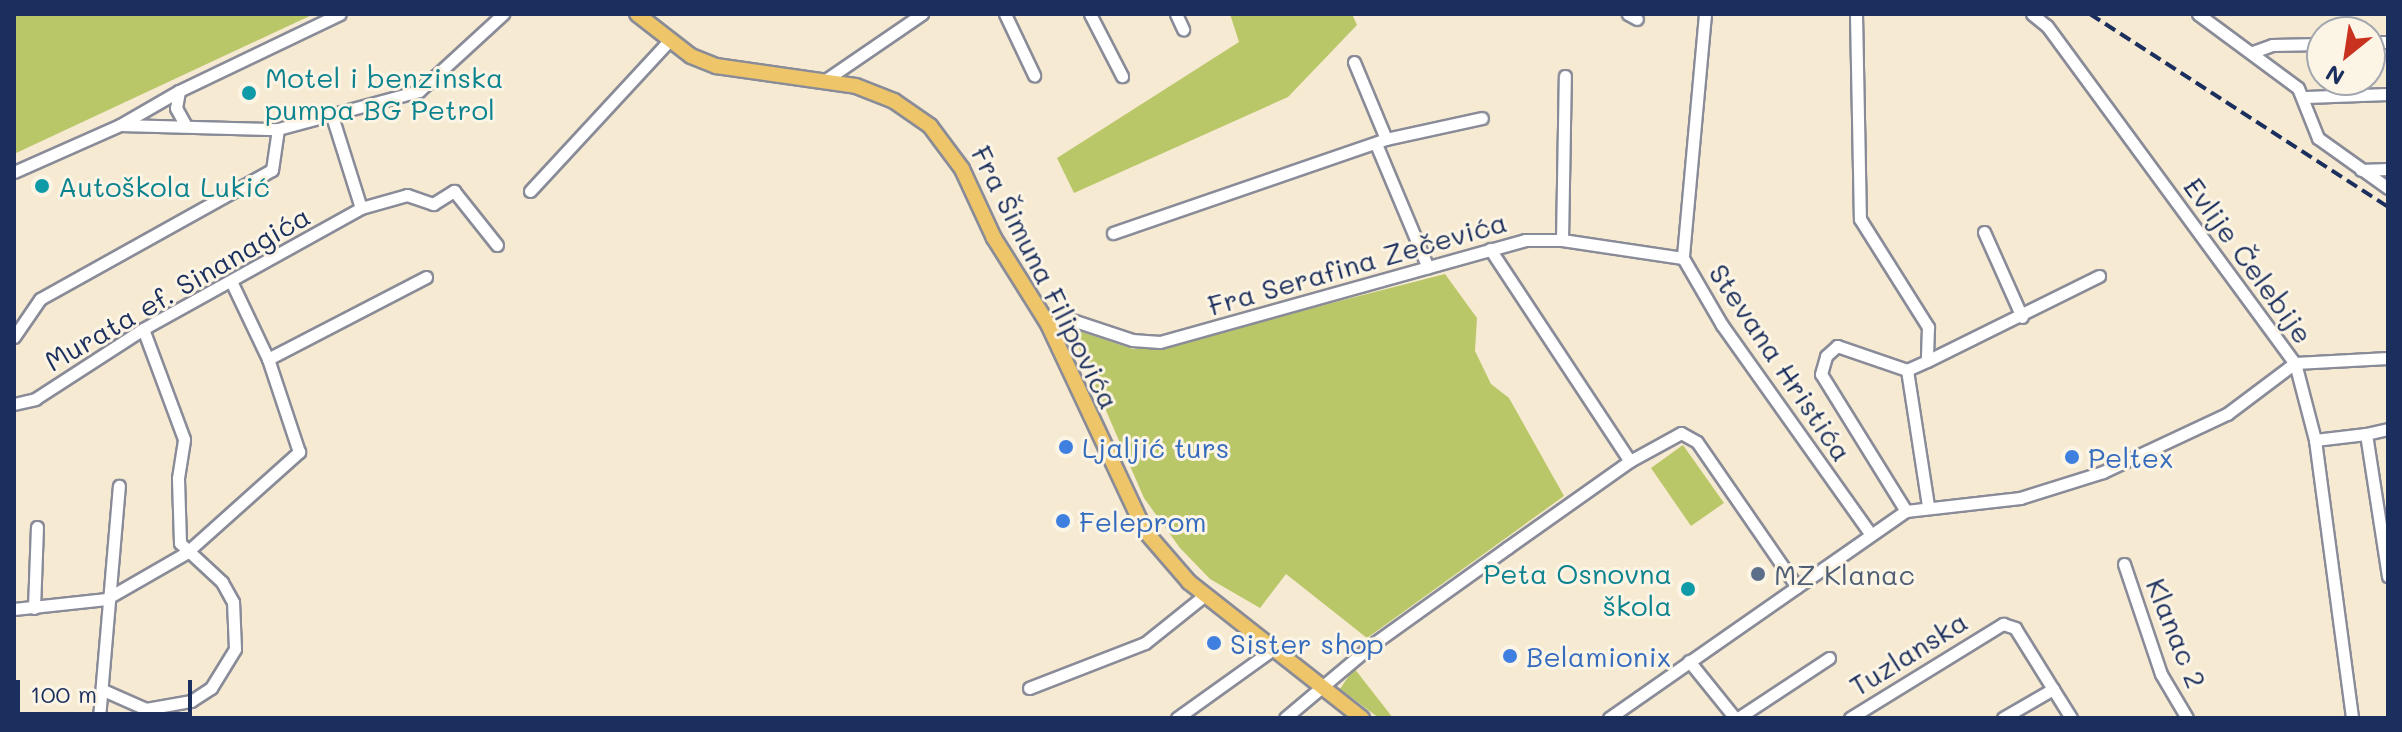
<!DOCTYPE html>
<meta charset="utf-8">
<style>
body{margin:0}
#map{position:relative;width:2402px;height:732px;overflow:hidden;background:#f7ead2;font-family:Mali,sans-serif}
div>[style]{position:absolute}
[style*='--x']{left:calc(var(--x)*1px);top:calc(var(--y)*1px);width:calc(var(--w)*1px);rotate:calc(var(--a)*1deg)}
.green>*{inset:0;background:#bac768}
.roads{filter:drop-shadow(2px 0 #898c98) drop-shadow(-2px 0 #898c98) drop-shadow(0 2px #898c98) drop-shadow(0 -2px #898c98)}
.minor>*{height:11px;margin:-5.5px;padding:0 5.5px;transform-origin:5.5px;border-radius:5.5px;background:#fff}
.major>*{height:14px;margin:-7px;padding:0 7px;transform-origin:7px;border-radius:7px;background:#eec569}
.rail>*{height:4px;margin-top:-2px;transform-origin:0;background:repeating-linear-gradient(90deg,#1b2f5e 0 12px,transparent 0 18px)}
.dots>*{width:22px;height:22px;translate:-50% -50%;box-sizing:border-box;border:4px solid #fcf5e5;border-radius:50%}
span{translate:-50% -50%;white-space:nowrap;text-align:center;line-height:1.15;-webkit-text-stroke:6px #fcf5e5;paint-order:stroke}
.culture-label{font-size:28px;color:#0d838f}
.left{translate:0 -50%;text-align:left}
.right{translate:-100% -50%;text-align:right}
.street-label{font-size:28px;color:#1b2f5e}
.shop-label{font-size:28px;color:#366cbe}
.service-label{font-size:28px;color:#4e5e75}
.frame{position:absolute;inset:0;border:16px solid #1b2f5e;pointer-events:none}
.north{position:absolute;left:2306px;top:16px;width:80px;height:80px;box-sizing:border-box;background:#fcf5e5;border:2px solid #a2a6af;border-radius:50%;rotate:210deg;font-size:22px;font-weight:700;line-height:32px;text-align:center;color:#1b2f5e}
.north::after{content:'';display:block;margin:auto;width:28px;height:36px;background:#c8321e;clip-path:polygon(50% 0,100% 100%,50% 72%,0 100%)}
.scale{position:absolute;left:16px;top:680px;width:176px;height:36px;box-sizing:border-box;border:4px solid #1b2f5e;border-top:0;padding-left:10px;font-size:24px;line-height:28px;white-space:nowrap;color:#1b2f5e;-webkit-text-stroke:6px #fcf5e5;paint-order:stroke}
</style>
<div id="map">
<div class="green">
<div style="clip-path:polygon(14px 14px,314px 14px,14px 154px)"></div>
<div style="clip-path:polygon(1230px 14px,1352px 14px,1357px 25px,1288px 97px,1074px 193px,1057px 158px,1239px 42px)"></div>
<div style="clip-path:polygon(1445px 274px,1477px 318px,1475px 351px,1491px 384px,1509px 398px,1564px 496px,1367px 638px,1286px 574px,1260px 608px,1210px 579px,1180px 548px,1144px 498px,1070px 328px,1133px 349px,1155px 348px)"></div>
<div style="clip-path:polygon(1683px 445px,1724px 503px,1691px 526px,1651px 468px)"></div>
<div style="clip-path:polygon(1354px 668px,1393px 718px,1379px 718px,1340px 689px)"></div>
</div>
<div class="roads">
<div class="minor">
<div style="--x:1005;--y:14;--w:68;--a:64.6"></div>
<div style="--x:1090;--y:14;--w:70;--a:62.7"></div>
<div style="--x:1176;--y:14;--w:17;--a:65"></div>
<div style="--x:1628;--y:14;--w:10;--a:29"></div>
<div style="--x:1705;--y:14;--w:245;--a:95.2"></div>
<div style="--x:1683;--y:258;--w:78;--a:59.8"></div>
<div style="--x:1722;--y:325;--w:257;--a:54.6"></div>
<div style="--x:1856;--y:14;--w:205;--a:88.9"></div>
<div style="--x:1860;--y:219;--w:128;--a:57.8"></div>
<div style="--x:1928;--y:327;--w:34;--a:92"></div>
<div style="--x:1927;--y:361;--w:22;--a:156"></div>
<div style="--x:1907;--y:370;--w:137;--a:81.2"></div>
<div style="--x:2032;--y:14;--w:19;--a:39"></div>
<div style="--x:2047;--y:26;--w:418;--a:53.7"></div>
<div style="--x:2295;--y:363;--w:80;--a:75.4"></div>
<div style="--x:2315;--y:440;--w:280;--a:82.4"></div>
<div style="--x:2198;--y:14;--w:124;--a:36.5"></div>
<div style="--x:2298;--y:88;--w:54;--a:68.2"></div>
<div style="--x:2318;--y:138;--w:86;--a:35.5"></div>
<div style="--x:2370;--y:42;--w:18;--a:0"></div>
<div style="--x:2253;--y:52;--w:20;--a:-20"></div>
<div style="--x:2272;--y:45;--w:50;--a:-1.1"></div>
<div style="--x:1354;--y:62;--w:83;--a:67.4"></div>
<div style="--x:824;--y:81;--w:119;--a:-34.4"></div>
<div style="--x:179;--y:91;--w:17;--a:100"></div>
<div style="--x:176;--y:108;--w:18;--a:61"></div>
<div style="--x:2306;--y:97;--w:82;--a:-2.1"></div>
<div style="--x:332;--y:116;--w:96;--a:72.5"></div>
<div style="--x:361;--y:208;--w:48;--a:-15.8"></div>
<div style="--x:407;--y:195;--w:28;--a:19"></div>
<div style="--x:433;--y:204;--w:25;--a:-32"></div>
<div style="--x:454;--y:191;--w:69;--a:51.5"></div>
<div style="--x:120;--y:125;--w:158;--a:1.5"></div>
<div style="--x:278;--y:129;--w:146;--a:-15.1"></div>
<div style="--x:419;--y:91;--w:114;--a:-42.5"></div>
<div style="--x:1376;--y:144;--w:134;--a:67.2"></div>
<div style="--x:2361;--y:170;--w:27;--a:-2"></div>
<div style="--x:14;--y:172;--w:116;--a:-23.9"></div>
<div style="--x:120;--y:125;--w:68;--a:-30"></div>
<div style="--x:179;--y:91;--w:178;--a:-25.6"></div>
<div style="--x:530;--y:191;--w:205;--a:-47.2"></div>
<div style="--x:1984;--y:232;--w:93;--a:65.9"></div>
<div style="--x:1113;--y:233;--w:289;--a:-19"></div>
<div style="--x:1386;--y:139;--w:98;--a:-12.3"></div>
<div style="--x:1562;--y:240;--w:164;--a:-89"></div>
<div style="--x:1490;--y:249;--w:254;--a:56.6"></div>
<div style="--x:1048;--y:324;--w:22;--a:-13"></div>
<div style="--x:1069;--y:319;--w:66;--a:18.4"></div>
<div style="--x:1132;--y:340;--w:28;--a:4"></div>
<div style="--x:1160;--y:342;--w:379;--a:-15.6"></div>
<div style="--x:1525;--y:240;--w:37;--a:0"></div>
<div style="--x:1562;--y:240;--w:122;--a:8.5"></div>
<div style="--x:14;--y:337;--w:46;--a:-55.6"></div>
<div style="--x:40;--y:299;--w:265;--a:-29.1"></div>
<div style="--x:272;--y:170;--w:41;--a:-81.7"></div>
<div style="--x:268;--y:359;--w:178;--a:-27.4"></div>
<div style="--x:1927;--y:361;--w:192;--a:-26.3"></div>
<div style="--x:14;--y:404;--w:22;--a:-13"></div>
<div style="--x:35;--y:399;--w:129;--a:-32.9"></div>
<div style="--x:143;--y:329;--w:249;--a:-29"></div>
<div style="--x:2388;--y:429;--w:23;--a:167"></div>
<div style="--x:2366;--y:434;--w:144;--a:81.2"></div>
<div style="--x:2315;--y:440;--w:51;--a:-6.7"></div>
<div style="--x:1906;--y:511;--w:161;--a:-121.8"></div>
<div style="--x:1821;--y:374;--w:19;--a:-74"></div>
<div style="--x:1826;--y:356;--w:15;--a:-42"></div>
<div style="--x:1837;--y:346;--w:74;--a:18.9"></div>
<div style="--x:2124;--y:564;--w:116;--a:71.4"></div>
<div style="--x:2161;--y:674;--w:51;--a:59.4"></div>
<div style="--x:34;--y:608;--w:81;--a:-87.9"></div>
<div style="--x:14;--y:609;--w:93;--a:-6.2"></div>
<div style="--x:106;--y:599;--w:92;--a:-29.9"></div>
<div style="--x:186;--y:553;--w:152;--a:-41.8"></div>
<div style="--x:299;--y:452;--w:98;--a:-108.4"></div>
<div style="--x:268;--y:359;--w:86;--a:-115.4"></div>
<div style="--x:1689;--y:661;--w:73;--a:51.1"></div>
<div style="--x:1029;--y:688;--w:124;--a:-21.2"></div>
<div style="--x:1145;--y:643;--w:77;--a:-38.7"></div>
<div style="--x:2053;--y:689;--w:34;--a:58"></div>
<div style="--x:103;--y:690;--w:47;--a:23.8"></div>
<div style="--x:146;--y:709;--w:46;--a:-10.1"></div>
<div style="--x:191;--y:701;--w:24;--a:-33"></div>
<div style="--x:211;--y:688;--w:46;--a:-58.4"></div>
<div style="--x:235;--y:649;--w:47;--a:-92.4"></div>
<div style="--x:233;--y:602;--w:23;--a:-119"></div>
<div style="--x:222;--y:582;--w:57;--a:-137.1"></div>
<div style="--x:180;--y:543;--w:65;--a:-91.8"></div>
<div style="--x:178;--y:478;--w:39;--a:-81"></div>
<div style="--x:184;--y:439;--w:117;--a:-110.4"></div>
<div style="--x:99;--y:718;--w:233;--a:-85.1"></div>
<div style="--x:1177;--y:718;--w:117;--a:-35.6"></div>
<div style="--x:1285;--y:718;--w:115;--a:-40.1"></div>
<div style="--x:1373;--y:644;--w:165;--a:-35.6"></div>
<div style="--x:1507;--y:548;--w:151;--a:-35.3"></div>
<div style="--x:1630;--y:461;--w:58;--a:-28.8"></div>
<div style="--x:1681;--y:433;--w:18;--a:29"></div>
<div style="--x:1697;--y:442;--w:176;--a:55.4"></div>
<div style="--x:1609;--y:718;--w:362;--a:-34.9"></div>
<div style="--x:1906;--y:511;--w:115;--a:-6.5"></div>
<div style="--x:2020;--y:498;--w:87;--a:-17.4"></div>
<div style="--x:2103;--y:472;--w:137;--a:-25.1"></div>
<div style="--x:2227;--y:414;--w:85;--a:-36.9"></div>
<div style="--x:2295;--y:363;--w:93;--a:-3.1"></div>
<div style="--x:1738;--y:718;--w:109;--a:-33.4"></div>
<div style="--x:1850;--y:718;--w:180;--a:-31.6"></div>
<div style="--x:2003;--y:624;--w:13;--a:18"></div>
<div style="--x:2015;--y:628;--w:72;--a:58.1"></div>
<div style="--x:2053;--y:689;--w:58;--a:149.9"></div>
</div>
<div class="major">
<div style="--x:637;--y:14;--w:68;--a:37.9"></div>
<div style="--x:691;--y:56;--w:27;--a:22"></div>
<div style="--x:716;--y:66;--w:141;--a:8.1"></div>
<div style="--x:856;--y:86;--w:41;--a:21.5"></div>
<div style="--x:894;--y:101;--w:44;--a:34.8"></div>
<div style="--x:930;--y:126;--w:54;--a:53.3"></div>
<div style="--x:962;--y:169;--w:76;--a:65.1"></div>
<div style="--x:994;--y:238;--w:102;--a:57.9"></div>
<div style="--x:1048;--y:324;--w:229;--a:64.9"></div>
<div style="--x:1145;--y:531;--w:67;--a:49.2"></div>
<div style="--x:1189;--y:582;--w:220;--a:38.2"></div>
</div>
</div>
<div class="rail">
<div style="--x:2090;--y:14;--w:355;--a:32.9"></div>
</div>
<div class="dots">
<div style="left:249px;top:93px;background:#0f9aa8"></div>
<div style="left:42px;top:186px;background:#0f9aa8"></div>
<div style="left:1066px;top:447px;background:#3f7fe0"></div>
<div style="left:2072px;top:457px;background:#3f7fe0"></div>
<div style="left:1063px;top:521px;background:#3f7fe0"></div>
<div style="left:1758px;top:574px;background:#5c6f8a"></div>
<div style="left:1688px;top:589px;background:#0f9aa8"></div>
<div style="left:1214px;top:643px;background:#3f7fe0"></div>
<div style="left:1510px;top:656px;background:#3f7fe0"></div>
</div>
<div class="culture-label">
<span class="left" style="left:265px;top:93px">Motel i benzinska<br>pumpa BG Petrol</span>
<span class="left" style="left:58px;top:186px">Autoškola Lukić</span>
<span class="right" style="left:1672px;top:589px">Peta Osnovna<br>škola</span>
</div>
<div class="street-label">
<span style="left:2249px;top:260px;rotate:54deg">Evlije Čelebije</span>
<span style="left:1357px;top:263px;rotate:-16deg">Fra Serafina Zečevića</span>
<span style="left:1046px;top:277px;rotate:63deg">Fra Šimuna Filipovića</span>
<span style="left:177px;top:288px;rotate:-30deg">Murata ef. Sinanagića</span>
<span style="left:1781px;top:362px;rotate:56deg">Stevana Hristića</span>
<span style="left:2177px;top:633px;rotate:68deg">Klanac 2</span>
<span style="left:1908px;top:653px;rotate:-32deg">Tuzlanska</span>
</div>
<div class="shop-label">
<span class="left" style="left:1082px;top:447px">Ljaljić turs</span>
<span class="left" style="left:2088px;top:457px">Peltex</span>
<span class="left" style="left:1079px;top:521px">Feleprom</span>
<span class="left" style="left:1230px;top:643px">Sister shop</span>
<span class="left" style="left:1526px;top:656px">Belamionix</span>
</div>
<div class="service-label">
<span class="left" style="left:1774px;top:574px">MZ Klanac</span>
</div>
<div class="frame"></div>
<div class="north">N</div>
<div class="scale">100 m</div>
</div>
